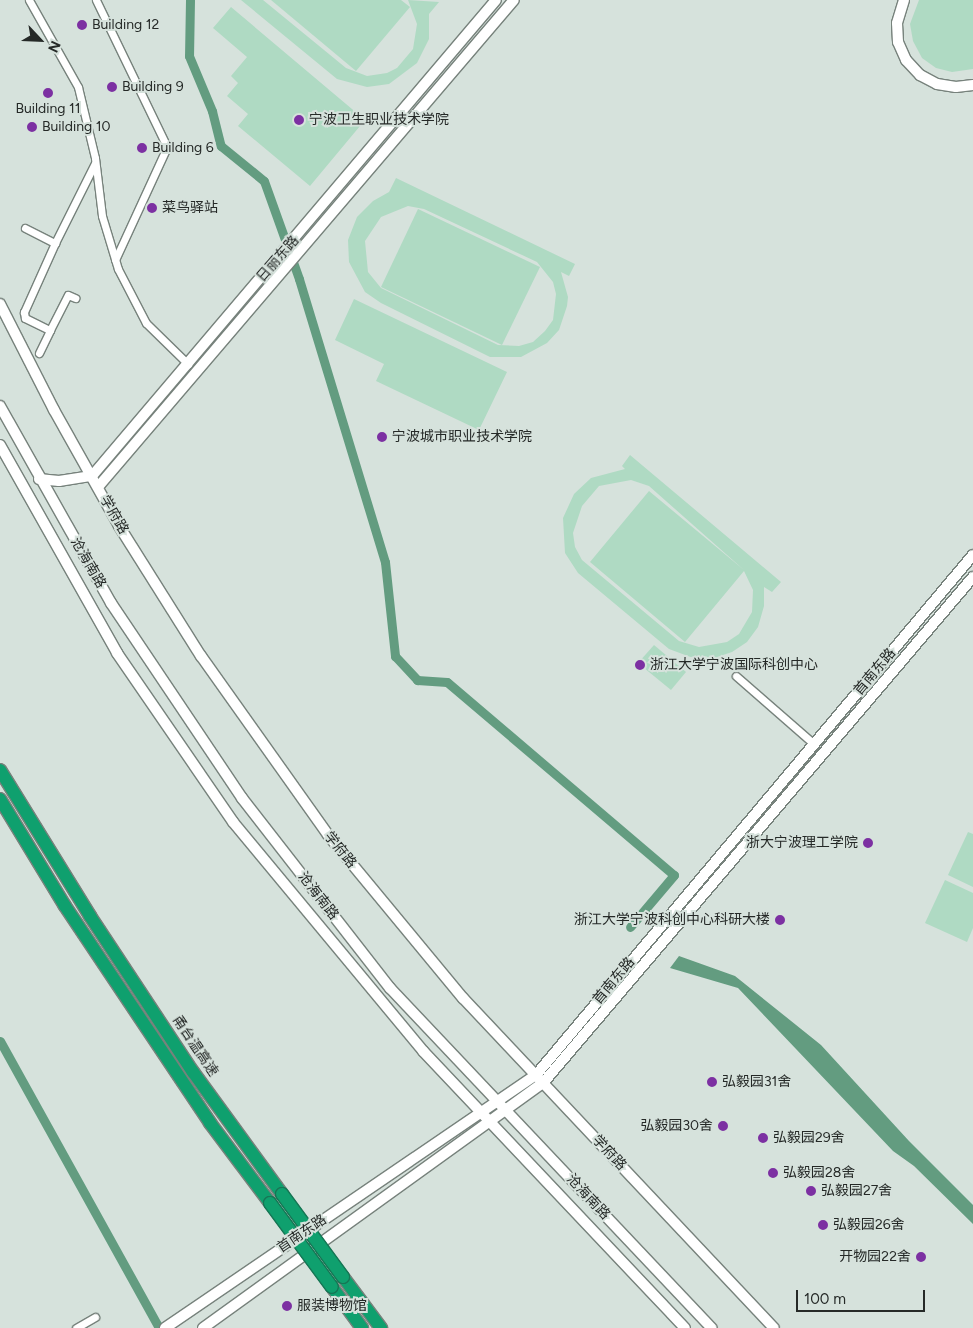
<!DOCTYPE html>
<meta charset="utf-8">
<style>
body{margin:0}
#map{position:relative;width:973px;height:1328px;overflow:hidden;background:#d6e2dc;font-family:Figtree,"Noto Sans SC",sans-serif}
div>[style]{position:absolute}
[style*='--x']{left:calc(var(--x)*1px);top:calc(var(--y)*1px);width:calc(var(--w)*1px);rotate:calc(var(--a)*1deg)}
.green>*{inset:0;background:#afdac3}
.water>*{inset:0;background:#639c80}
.canal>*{height:9px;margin:-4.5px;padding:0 4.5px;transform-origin:4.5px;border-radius:4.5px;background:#639c80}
.roads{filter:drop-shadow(1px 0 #77827c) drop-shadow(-1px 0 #77827c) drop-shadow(0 1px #77827c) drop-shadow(0 -1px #77827c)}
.street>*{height:7px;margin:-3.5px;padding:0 3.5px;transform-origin:3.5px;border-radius:3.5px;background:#fff}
.secondary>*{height:10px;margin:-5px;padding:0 5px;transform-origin:5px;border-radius:5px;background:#fff}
.highway>*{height:12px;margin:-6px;padding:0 6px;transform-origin:6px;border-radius:6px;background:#0fa06e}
.bridges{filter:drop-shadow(1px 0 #177655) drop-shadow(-1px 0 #177655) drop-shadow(0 1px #177655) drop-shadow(0 -1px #177655)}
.highway-bridge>*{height:12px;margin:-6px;padding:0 6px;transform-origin:6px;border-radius:6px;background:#0fa06e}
.dots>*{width:14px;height:14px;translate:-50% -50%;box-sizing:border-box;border:2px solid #d6e2dc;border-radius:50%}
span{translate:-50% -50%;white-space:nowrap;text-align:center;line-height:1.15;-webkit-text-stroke:4px #d6e2dc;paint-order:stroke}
.poi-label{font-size:14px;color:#252927}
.left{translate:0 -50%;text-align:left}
.right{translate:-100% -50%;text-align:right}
.street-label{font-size:14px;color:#252927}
.north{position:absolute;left:15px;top:15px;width:50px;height:50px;-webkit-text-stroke:4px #d6e2dc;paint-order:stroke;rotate:115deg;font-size:14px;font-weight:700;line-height:20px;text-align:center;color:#252927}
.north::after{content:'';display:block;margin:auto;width:18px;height:22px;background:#252927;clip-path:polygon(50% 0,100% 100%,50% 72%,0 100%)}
.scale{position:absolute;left:796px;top:1290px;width:129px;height:22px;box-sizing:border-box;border:2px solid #252927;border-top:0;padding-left:6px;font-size:15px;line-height:18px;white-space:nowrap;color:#252927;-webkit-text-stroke:4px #d6e2dc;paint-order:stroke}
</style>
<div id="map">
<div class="green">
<div style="clip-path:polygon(241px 0,263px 0,346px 68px,367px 76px,387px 73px,397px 68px,413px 49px,417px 24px,408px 0,439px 2px,429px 14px,429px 39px,417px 63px,389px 84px,367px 87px,337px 79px)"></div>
<div style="clip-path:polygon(271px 0,401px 0,410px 7px,356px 71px)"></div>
<div style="clip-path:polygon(919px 0,973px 0,973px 69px,952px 72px,936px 68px,922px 58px,913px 41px,910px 24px)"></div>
<div style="clip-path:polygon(231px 7px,365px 120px,310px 186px,238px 126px,248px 114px,227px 96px,238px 83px,231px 76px,247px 57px,213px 28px)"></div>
<div style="clip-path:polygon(evenodd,396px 178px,575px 264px,569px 276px,561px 272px,568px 297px,567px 306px,559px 330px,547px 343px,521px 357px,490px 357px,381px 303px,365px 292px,349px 262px,348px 240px,357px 217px,373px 201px,389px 192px,396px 178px,408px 206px,424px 209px,537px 262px,553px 282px,556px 294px,553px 320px,545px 331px,533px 342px,519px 346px,498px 345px,381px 288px,368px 272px,365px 241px,381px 217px,408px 206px)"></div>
<div style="clip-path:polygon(418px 209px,540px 267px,502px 345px,381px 287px)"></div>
<div style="clip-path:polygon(354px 299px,507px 372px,479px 430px,376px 381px,384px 364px,335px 340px)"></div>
<div style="clip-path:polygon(evenodd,630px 455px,781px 582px,772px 592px,764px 587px,764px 606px,758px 627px,747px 642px,732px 652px,714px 658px,696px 659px,669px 649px,578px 573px,565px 553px,563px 518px,574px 494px,591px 478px,625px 469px,622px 466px,630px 455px,631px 480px,649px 486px,744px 570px,649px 491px,590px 562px,685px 642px,744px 571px,753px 590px,752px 612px,739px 634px,727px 642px,699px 647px,679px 641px,582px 560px,575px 547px,573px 533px,582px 506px,599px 486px,631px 480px)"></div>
<div style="clip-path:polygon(654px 645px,686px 672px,671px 690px,638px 663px)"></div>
<div style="clip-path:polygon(968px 832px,973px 834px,973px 887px,948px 875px)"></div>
<div style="clip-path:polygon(945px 880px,973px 893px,973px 928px,967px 942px,925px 923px)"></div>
</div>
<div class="water">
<div style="clip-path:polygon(679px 956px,735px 976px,821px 1045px,909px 1141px,973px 1205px,973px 1224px,914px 1166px,893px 1151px,738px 988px,670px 968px)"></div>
</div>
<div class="canal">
<div style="--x:190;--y:0;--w:56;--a:91"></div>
<div style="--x:189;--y:56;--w:60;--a:67.3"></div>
<div style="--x:212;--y:111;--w:36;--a:76"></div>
<div style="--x:221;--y:146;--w:55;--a:39.1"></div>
<div style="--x:264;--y:181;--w:104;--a:70.3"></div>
<div style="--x:299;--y:279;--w:296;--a:73.1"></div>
<div style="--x:385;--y:562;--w:95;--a:83.9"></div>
<div style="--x:395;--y:656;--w:33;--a:47"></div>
<div style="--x:417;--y:680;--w:30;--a:4"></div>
<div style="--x:447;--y:682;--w:298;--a:40.4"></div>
<div style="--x:674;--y:875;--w:68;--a:130.2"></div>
<div style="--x:0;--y:1041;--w:328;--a:61"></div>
</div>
<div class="roads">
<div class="street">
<div style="--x:29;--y:0;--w:100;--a:60.6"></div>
<div style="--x:78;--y:87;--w:73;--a:76.5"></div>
<div style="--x:95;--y:158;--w:58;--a:83.1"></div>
<div style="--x:102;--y:216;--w:55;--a:73.2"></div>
<div style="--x:118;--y:269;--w:61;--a:62.6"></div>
<div style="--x:146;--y:323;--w:59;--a:44.3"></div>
<div style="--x:96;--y:0;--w:163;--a:64.2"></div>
<div style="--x:167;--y:147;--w:124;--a:114.7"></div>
<div style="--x:25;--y:228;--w:34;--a:27"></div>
<div style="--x:55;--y:243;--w:76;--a:114.2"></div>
<div style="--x:24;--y:312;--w:6;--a:81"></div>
<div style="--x:25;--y:318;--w:28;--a:26"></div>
<div style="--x:50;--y:330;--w:39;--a:-63"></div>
<div style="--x:68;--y:295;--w:8;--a:23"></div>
<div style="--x:55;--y:243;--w:89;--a:-63.4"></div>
<div style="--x:39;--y:353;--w:25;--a:-64"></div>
<div style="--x:736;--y:676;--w:103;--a:41.1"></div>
<div style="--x:76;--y:1328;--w:22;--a:-30"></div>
</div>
<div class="secondary">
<div style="--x:904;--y:0;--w:24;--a:107"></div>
<div style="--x:897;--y:23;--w:19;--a:87"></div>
<div style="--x:898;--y:42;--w:20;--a:66"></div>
<div style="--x:906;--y:60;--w:21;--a:47"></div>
<div style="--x:920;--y:75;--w:19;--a:28"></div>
<div style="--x:937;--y:84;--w:19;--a:9"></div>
<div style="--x:956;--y:87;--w:17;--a:-7"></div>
<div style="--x:0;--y:304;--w:119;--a:63"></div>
<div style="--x:54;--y:410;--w:133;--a:60.7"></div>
<div style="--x:119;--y:526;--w:154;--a:57.8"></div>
<div style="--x:201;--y:656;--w:219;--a:54.6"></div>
<div style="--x:328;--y:835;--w:212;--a:50.4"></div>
<div style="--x:463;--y:998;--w:453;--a:46.7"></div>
<div style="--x:0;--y:406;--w:226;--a:60.6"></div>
<div style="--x:111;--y:603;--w:235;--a:56.1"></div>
<div style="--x:242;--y:798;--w:241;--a:52.1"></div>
<div style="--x:390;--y:988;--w:468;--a:46.6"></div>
<div style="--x:0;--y:445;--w:239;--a:60.6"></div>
<div style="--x:117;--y:653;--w:205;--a:55.5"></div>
<div style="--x:233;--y:822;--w:298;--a:50.3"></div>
<div style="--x:423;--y:1051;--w:381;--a:46.6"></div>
<div style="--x:39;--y:479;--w:20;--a:6"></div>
<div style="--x:59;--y:481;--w:33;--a:-9"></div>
<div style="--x:92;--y:476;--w:624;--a:-49.68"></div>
<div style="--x:98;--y:487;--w:640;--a:-49.5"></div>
<div style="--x:165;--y:1328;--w:449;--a:-34.3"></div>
<div style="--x:536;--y:1075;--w:679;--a:-49.96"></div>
<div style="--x:203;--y:1328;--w:419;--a:-35.8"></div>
<div style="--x:543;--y:1083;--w:664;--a:-49.64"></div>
</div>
<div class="highway">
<div style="--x:0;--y:770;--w:172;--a:58.3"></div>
<div style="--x:90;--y:916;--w:187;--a:56.6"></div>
<div style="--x:193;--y:1072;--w:151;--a:53.9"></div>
<div style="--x:0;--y:799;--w:125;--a:58.7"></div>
<div style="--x:65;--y:906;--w:261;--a:56.2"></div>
<div style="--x:210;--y:1123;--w:100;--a:53.1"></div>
<div style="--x:343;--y:1277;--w:64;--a:53.3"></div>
<div style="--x:332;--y:1287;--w:51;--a:53.8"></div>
</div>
</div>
<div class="bridges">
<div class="highway-bridge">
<div style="--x:282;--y:1194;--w:103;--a:53.7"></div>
<div style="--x:270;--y:1203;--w:104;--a:53.6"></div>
</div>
</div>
<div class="dots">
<div style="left:82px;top:25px;background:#7c30a2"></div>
<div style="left:112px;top:87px;background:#7c30a2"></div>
<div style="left:48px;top:93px;background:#7c30a2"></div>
<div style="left:299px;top:120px;background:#7c30a2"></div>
<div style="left:32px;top:127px;background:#7c30a2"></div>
<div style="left:142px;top:148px;background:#7c30a2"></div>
<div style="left:152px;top:208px;background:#7c30a2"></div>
<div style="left:382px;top:437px;background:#7c30a2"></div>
<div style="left:640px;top:665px;background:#7c30a2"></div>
<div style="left:868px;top:843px;background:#7c30a2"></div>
<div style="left:780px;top:920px;background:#7c30a2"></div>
<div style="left:712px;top:1082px;background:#7c30a2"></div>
<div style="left:723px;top:1126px;background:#7c30a2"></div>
<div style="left:763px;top:1138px;background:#7c30a2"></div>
<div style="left:773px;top:1173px;background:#7c30a2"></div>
<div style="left:811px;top:1191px;background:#7c30a2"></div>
<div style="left:823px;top:1225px;background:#7c30a2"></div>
<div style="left:921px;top:1257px;background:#7c30a2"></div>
<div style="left:287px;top:1306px;background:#7c30a2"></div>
</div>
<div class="poi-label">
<span class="left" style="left:92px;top:25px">Building 12</span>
<span class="left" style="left:122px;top:87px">Building 9</span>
<span style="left:48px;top:109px">Building 11</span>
<span class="left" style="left:309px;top:120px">宁波卫生职业技术学院</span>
<span class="left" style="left:42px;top:127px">Building 10</span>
<span class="left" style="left:152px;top:148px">Building 6</span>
<span class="left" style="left:162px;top:208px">菜鸟驿站</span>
<span class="left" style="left:392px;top:437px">宁波城市职业技术学院</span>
<span class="left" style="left:650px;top:665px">浙江大学宁波国际科创中心</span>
<span class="right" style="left:858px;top:843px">浙大宁波理工学院</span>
<span class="right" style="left:770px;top:920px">浙江大学宁波科创中心科研大楼</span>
<span class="left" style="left:722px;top:1082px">弘毅园31舍</span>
<span class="right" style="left:713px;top:1126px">弘毅园30舍</span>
<span class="left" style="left:773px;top:1138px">弘毅园29舍</span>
<span class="left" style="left:783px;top:1173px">弘毅园28舍</span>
<span class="left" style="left:821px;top:1191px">弘毅园27舍</span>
<span class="left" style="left:833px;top:1225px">弘毅园26舍</span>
<span class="right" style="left:911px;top:1257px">开物园22舍</span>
<span class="left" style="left:297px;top:1306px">服装博物馆</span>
</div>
<div class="street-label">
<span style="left:278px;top:259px;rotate:-49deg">日丽东路</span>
<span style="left:114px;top:515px;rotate:60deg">学府路</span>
<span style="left:88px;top:563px;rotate:60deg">沧海南路</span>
<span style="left:875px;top:672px;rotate:-50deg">首南东路</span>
<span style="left:340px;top:850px;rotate:51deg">学府路</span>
<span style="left:318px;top:896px;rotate:52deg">沧海南路</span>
<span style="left:614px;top:981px;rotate:-50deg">首南东路</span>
<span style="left:195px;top:1046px;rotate:56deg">甬台温高速</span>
<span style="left:609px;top:1153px;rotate:47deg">学府路</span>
<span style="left:588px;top:1197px;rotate:47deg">沧海南路</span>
<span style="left:302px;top:1234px;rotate:-34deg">首南东路</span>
</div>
<div class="north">N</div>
<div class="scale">100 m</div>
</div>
